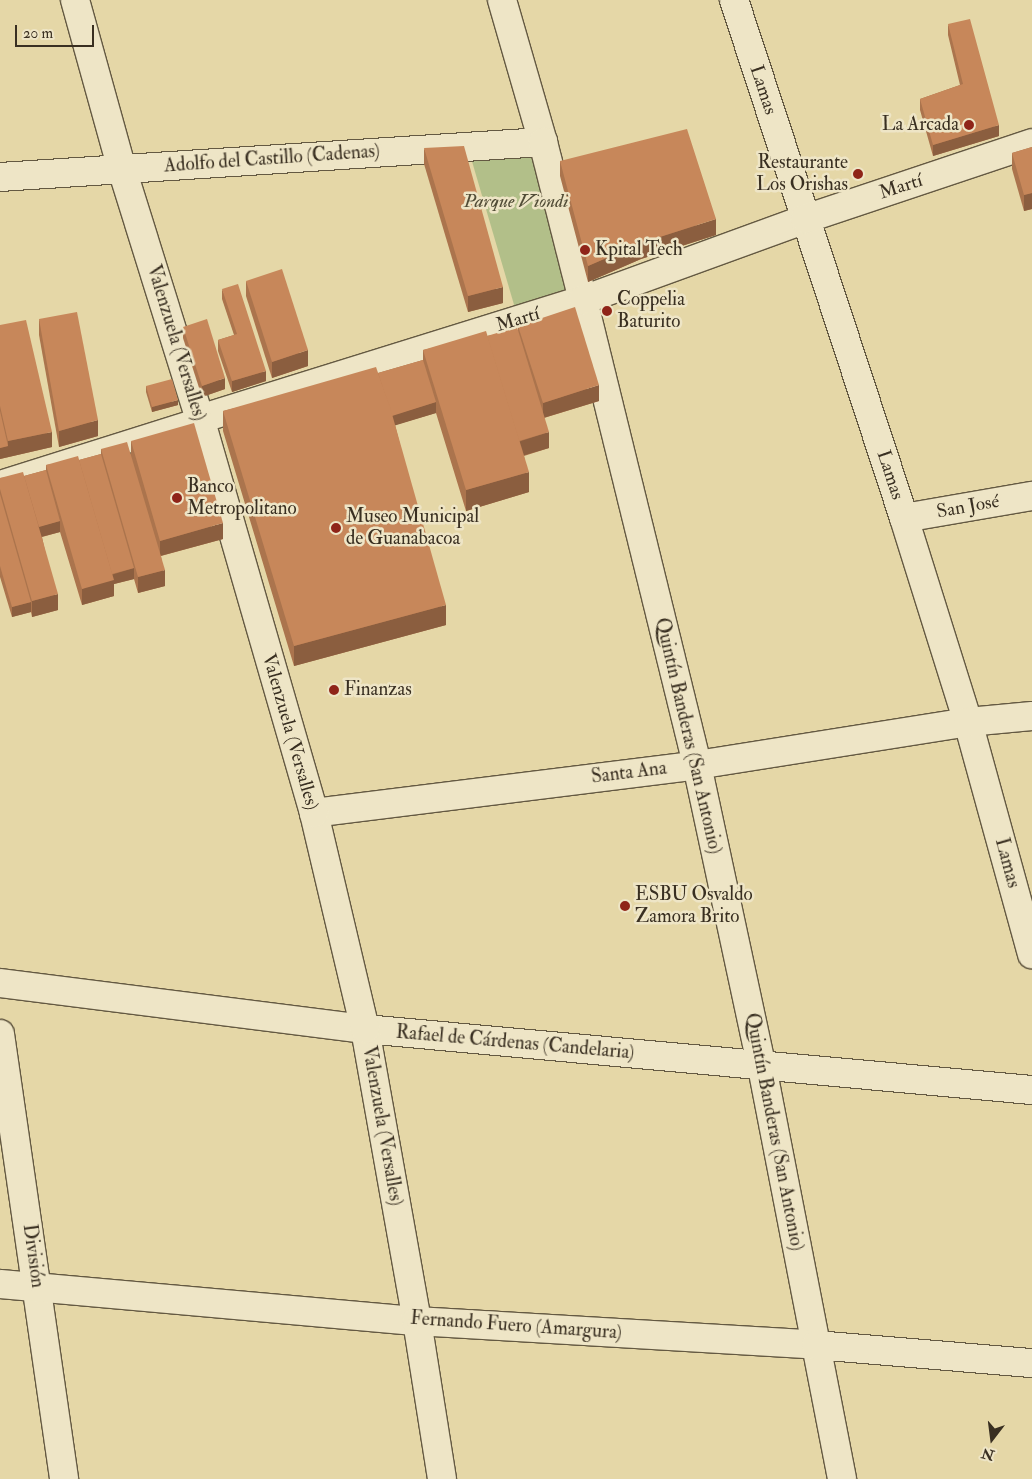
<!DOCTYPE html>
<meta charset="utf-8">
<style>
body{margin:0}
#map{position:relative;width:1032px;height:1479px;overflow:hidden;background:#e5d7a7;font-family:"IM FELL Double Pica",serif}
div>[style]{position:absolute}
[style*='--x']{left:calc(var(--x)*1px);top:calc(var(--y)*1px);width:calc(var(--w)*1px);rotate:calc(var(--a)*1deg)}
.green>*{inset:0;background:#b2bf89}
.roads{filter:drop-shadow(1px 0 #645942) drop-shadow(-1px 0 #645942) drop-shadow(0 1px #645942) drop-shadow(0 -1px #645942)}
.pedestrian>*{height:22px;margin:-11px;padding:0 11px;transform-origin:11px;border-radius:11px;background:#eee5c6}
.minor>*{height:28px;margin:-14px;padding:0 14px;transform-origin:14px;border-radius:14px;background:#eee5c6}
.tertiary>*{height:28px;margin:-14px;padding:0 14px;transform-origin:14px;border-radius:14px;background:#eee5c6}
.secondary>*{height:28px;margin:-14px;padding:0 14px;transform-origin:14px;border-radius:14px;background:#eee5c6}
.wall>*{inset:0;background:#ab744d}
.shaded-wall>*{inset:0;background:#8b5e3f}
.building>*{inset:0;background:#c7875a}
.dots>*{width:14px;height:14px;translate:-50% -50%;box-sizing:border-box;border:2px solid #eee5c6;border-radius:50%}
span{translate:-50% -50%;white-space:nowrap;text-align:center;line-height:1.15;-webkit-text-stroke:5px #eee5c6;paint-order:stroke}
.street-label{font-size:19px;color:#392f21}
.poi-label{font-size:19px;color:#392f21}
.right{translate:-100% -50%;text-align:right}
.left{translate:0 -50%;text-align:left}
.park-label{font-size:19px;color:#514c36;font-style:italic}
.north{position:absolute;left:967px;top:1414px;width:50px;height:50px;-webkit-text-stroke:4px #eee5c6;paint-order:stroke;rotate:195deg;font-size:14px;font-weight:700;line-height:20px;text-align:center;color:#392f21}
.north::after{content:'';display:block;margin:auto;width:18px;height:22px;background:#392f21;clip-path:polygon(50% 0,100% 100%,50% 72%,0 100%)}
.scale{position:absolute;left:15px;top:25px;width:79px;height:22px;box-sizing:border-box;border:2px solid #392f21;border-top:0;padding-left:6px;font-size:15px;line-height:18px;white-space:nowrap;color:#392f21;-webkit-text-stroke:4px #eee5c6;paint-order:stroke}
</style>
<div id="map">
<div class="green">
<div style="clip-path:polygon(534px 152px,573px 289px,515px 308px,471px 158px)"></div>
</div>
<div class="roads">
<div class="pedestrian">
<div style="--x:0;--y:482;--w:210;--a:-17.5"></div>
</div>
<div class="minor">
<div style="--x:75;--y:0;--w:175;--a:74.5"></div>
<div style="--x:122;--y:169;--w:262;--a:72.7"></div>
<div style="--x:502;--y:0;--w:148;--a:73.9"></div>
<div style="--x:734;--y:0;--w:545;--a:71.83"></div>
<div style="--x:904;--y:518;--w:214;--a:72.6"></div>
<div style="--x:968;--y:722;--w:241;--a:74.6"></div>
<div style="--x:583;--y:300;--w:479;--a:76.2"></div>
<div style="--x:697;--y:765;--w:309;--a:77.9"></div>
<div style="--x:762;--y:1067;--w:420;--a:79"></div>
<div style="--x:904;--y:518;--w:130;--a:-9.8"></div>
<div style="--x:314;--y:813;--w:386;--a:-7.1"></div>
<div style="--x:697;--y:765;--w:274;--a:-9"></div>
<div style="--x:968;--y:722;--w:64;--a:-5.4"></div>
<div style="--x:365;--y:1029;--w:670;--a:5.23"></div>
<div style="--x:0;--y:1034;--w:450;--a:81.8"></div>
<div style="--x:0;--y:1284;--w:419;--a:5.1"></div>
<div style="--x:417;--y:1321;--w:400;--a:3.4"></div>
<div style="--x:816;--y:1345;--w:217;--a:4.8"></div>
</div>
<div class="tertiary">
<div style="--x:0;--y:177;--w:544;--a:-3.69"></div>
<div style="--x:543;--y:142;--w:163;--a:75.8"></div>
<div style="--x:365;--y:1029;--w:297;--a:79.9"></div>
<div style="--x:417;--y:1321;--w:160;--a:81"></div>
</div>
<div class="secondary">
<div style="--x:0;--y:983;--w:368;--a:7.2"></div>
<div style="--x:365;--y:1029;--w:222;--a:-103.3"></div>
<div style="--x:314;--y:813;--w:410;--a:-106.1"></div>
<div style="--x:200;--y:419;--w:401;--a:-17.3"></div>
<div style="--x:583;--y:300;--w:236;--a:-20"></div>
<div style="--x:805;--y:219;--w:239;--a:-18.5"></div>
</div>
</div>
<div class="wall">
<div style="clip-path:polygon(948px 24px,999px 136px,933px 156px,920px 110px,920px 99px,960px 85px,948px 35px)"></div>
<div style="clip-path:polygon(1032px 147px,1032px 209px,1024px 211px,1012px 169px,1012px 153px)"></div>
<div style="clip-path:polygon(424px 148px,503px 303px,468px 312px,424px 164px)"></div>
<div style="clip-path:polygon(560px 161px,716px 235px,641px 259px,588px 282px,560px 176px)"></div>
<div style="clip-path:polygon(246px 281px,308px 366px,272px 378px,246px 296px)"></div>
<div style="clip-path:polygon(222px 289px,266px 381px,232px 392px,218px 351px,218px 340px,234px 335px,222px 299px)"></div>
<div style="clip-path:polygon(39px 319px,98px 436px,59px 447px,39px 335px)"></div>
<div style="clip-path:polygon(0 325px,52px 447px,0 459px)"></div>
<div style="clip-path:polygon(518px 326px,599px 401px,544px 418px,549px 448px,524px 456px,529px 492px,466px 511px,436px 413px,395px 425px,446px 625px,294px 666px,223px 431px,223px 411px,378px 373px,423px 360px,423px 350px,487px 336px,518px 330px)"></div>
<div style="clip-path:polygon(183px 327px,225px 389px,202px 397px,183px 338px)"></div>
<div style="clip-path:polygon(146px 386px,178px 405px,152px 412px,146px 392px)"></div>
<div style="clip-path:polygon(131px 441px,223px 539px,161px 556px,165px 586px,138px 593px,134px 579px,114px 584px,114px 596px,82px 605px,60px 532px,42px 537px,58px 610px,32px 617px,31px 612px,12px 617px,0 577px,0 478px,24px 476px,46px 470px,46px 465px,79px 460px,101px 454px,101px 449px,131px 454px)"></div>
</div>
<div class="shaded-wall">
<div style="clip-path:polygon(999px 125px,999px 136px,933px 156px,933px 145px)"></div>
<div style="clip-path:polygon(1032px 193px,1032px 209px,1024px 211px,1024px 195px)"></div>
<div style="clip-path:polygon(716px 219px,716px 235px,641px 259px,588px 282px,588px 266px,641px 243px)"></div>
<div style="clip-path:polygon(503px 287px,503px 303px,468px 312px,468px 296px)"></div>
<div style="clip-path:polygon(308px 350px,308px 366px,272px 378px,272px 362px)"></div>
<div style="clip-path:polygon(266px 371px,266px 381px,232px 392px,232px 381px)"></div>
<div style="clip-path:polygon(225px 378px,225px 389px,202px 397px,202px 386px)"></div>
<div style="clip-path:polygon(599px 385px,599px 401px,543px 418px,543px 403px)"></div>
<div style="clip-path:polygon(178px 400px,178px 405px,152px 412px,152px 407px)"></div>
<div style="clip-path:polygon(436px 402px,436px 413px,390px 427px,390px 416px)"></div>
<div style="clip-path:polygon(98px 420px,98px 436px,59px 447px,59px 431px)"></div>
<div style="clip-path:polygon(52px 432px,52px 447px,0 459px,0 448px,8px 446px,8px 441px)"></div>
<div style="clip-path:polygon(549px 432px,549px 448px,518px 457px,518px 442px)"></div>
<div style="clip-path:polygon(529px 472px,529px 492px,466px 511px,466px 490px)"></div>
<div style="clip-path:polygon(60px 521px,60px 532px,37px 538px,37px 527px)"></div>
<div style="clip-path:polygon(223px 523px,223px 539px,160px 556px,160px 541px)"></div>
<div style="clip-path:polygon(134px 568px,134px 579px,114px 584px,114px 596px,82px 605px,82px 589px,111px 575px)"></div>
<div style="clip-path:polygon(165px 570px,165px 586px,138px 593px,138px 577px)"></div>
<div style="clip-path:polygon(58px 594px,58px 610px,32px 617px,32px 601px)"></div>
<div style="clip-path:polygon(31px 602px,31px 612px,12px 617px,12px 607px)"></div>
<div style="clip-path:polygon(446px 605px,446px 625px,294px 666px,294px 646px)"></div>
</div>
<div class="building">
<div style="clip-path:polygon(970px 19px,999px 125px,933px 145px,920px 99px,963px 84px,948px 24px)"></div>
<div style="clip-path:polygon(687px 129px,716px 219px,641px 243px,588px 266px,560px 161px)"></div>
<div style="clip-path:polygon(464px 146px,503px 287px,468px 296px,424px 148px)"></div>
<div style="clip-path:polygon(1032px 147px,1032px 193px,1024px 195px,1012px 153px)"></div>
<div style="clip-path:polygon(282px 269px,308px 350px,272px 362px,246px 281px)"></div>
<div style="clip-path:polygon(238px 284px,266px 371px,232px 381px,218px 340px,237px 334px,222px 289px)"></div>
<div style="clip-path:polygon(575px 307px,599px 385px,543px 403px,518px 326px)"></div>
<div style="clip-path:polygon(77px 312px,98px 420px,59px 431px,39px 319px)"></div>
<div style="clip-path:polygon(207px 319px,225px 378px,202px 386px,183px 327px)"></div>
<div style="clip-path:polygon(26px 320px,52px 432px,8px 441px,0 406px,0 325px)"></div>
<div style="clip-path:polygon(517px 327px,549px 432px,519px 441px,487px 336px)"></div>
<div style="clip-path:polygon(486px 331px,529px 472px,466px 490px,423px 350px)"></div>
<div style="clip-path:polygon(423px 360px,436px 402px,392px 416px,378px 373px)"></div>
<div style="clip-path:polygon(376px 367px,390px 407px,446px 605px,294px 646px,223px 411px)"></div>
<div style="clip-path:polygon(172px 379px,178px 400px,152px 407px,146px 386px)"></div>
<div style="clip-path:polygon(0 411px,8px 446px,0 448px)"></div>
<div style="clip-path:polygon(194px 423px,223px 523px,160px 541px,131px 441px)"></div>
<div style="clip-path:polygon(127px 442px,165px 570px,138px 577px,101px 449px)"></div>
<div style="clip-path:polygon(101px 454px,134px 568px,112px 574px,79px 460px)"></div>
<div style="clip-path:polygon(78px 456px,114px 580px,82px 589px,46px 465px)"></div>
<div style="clip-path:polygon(46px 470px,60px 521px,39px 527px,24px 476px)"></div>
<div style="clip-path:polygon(23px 472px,58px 594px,32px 601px,0 489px,0 478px)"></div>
<div style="clip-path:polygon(0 494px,31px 602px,12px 607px,0 566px)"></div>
</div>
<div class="dots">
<div style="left:969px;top:125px;background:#8f2418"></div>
<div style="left:858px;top:174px;background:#8f2418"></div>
<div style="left:585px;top:250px;background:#8f2418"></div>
<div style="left:607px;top:311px;background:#8f2418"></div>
<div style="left:177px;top:498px;background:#8f2418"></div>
<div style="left:336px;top:528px;background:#8f2418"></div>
<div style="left:334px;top:690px;background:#8f2418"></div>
<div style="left:625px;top:906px;background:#8f2418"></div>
</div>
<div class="street-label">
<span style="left:763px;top:90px;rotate:72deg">Lamas</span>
<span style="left:272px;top:159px;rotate:-4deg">Adolfo del Castillo (Cadenas)</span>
<span style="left:901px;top:187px;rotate:-18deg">Martí</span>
<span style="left:518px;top:320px;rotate:-17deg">Martí</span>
<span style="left:176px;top:343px;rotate:73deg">Valenzuela (Versalles)</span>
<span style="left:890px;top:475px;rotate:72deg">Lamas</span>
<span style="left:968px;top:507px;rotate:-10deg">San José</span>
<span style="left:290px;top:732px;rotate:74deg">Valenzuela (Versalles)</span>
<span style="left:688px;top:736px;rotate:77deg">Quintín Banderas (San Antonio)</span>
<span style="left:629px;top:773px;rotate:-7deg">Santa Ana</span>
<span style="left:1007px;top:863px;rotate:75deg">Lamas</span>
<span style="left:515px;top:1043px;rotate:5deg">Rafael de Cárdenas (Candelaria)</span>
<span style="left:382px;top:1126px;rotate:80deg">Valenzuela (Versalles)</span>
<span style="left:774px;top:1132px;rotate:79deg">Quintín Banderas (San Antonio)</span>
<span style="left:33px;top:1256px;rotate:82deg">División</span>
<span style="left:516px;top:1326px;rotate:4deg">Fernando Fuero (Amargura)</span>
</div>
<div class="poi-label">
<span class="right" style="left:959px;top:125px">La Arcada</span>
<span class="right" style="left:848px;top:174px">Restaurante<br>Los Orishas</span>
<span class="left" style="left:595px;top:250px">Kpital Tech</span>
<span class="left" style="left:617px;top:311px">Coppelia<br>Baturito</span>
<span class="left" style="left:187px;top:498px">Banco<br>Metropolitano</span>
<span class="left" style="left:346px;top:528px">Museo Municipal<br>de Guanabacoa</span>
<span class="left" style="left:344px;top:690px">Finanzas</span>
<span class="left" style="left:635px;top:906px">ESBU Osvaldo<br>Zamora Brito</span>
</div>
<div class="park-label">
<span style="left:516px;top:202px">Parque Viondi</span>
</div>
<div class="north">N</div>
<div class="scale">20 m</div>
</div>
